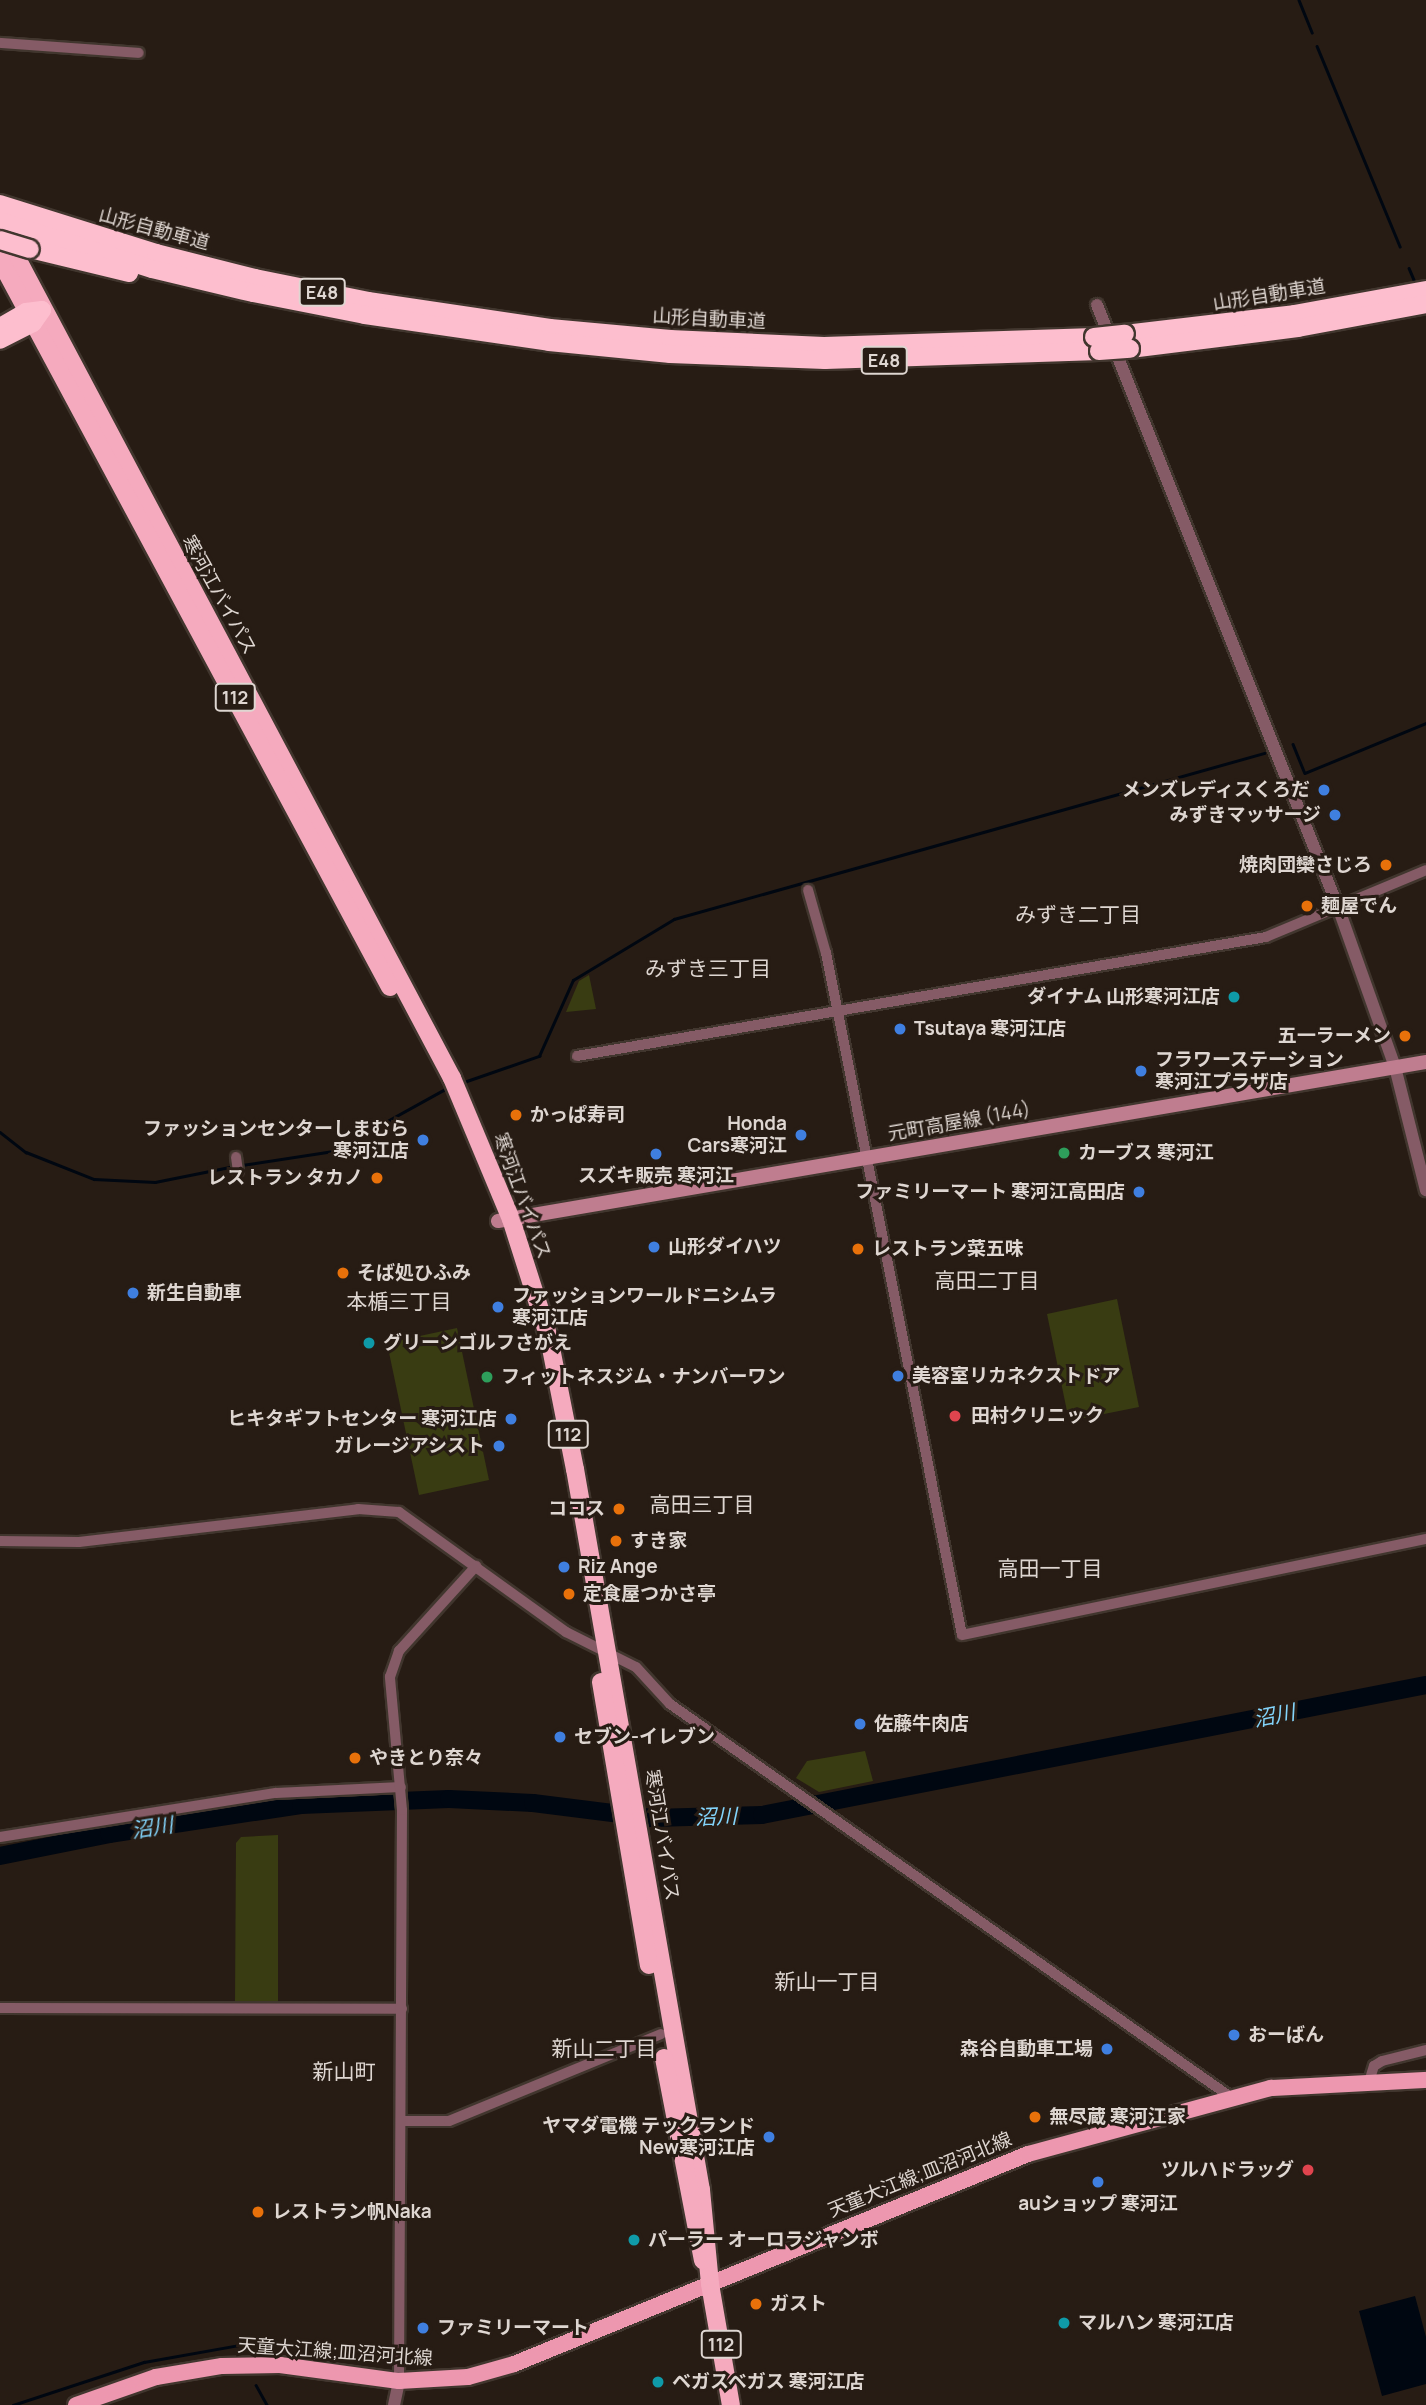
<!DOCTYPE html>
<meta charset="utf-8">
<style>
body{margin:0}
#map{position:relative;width:1426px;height:2405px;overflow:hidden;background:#271c14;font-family:Manrope,"Noto Sans JP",sans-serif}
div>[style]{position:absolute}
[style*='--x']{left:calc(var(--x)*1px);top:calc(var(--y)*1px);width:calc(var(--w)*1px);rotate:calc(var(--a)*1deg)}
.green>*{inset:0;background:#393c12}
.water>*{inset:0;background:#000711}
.stream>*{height:2.5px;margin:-1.25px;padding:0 1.25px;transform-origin:1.25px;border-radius:1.25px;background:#000711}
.river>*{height:18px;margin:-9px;padding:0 9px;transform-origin:9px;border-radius:9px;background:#000711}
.roads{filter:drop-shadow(2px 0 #41362e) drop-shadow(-2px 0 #41362e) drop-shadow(0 2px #41362e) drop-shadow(0 -2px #41362e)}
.minor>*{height:10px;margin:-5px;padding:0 5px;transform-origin:5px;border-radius:5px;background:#855b66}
.tertiary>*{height:12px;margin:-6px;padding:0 6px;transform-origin:6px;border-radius:6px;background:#855b66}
.secondary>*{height:14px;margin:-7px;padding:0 7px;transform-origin:7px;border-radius:7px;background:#bf7d8f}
.primary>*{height:16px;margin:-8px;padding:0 8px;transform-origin:8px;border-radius:8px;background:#ed97af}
.trunk>*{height:18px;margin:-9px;padding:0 9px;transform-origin:9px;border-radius:9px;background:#f5aabe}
.motorway>*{height:18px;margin:-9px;padding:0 9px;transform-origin:9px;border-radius:9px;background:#fdbece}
.bridges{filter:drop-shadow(2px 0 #41362e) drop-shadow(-2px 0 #41362e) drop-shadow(0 2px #41362e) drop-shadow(0 -2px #41362e)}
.motorway-bridge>*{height:18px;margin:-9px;padding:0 9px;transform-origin:9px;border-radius:9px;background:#fdbece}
.dots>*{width:19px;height:19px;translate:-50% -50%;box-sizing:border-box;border:4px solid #271c14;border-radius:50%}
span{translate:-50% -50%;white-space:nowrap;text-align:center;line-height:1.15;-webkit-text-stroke:6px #271c14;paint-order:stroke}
.shield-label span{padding:2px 5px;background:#271c14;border:2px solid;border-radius:5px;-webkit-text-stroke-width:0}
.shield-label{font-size:18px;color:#ded6d1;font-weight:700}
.street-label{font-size:19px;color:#ded6d1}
.poi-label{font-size:19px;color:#ded6d1;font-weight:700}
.right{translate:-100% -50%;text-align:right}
.left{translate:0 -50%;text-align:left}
.neighbourhood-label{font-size:21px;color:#ded6d1}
.water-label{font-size:21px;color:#83d4fb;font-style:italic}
</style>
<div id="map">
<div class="green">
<div style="clip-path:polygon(589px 975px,596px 1009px,566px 1012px,579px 981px)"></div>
<div style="clip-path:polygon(1117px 1299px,1139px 1407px,1069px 1421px,1047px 1314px)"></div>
<div style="clip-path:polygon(457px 1328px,489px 1480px,419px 1495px,387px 1343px)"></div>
<div style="clip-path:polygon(865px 1751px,873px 1781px,819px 1792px,796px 1778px,807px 1761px)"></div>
<div style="clip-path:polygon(278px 1835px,278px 2003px,235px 2003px,236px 1843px,241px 1837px)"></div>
</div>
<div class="water">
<div style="clip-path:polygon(1415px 2296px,1426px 2337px,1426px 2384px,1382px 2396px,1359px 2311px)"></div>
</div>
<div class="stream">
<div style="--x:1299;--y:0;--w:35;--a:68"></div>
<div style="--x:1317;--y:46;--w:217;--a:67.5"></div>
<div style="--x:1409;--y:268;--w:15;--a:67"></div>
<div style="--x:1293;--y:744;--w:31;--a:68"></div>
<div style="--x:1305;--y:773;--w:131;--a:-22.5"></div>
<div style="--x:461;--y:1083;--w:83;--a:-19.1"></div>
<div style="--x:539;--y:1056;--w:83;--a:-65.9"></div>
<div style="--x:573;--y:980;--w:118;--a:-31.1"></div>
<div style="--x:674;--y:919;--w:613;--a:-15.71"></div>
<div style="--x:0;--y:1132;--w:33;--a:38"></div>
<div style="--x:26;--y:1152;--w:73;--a:21.7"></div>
<div style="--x:94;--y:1179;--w:61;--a:2.8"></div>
<div style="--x:155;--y:1182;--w:82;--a:-11.3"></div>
<div style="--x:242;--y:1165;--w:92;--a:-8.7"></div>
<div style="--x:333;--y:1151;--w:132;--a:-28.9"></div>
<div style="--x:256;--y:2385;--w:23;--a:61"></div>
<div style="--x:13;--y:2405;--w:138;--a:-18.2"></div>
<div style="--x:144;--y:2362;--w:97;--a:-10.1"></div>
</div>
<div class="river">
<div style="--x:0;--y:1856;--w:111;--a:-11.4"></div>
<div style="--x:109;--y:1834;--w:194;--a:-8.6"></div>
<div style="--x:301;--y:1805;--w:148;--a:-2.3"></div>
<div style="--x:449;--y:1799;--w:84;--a:2.7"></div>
<div style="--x:533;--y:1803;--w:120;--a:7.2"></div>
<div style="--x:652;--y:1818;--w:110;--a:-1.6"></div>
<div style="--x:762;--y:1815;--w:677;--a:-11.08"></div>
</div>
<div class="roads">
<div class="minor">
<div style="--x:0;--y:43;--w:139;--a:4.1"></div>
<div style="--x:808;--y:890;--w:66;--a:74.1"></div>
<div style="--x:826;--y:953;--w:695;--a:78.72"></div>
<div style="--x:962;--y:1635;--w:474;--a:-11.7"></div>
<div style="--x:577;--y:1056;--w:699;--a:-9.8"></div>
<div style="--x:1266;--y:937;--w:173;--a:-22.7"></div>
<div style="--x:236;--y:1157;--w:14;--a:82"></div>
<div style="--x:0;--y:1541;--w:79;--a:0.7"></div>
<div style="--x:79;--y:1542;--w:281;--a:-6.7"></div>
<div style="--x:358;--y:1509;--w:41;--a:4.2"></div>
<div style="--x:399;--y:1512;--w:206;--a:35.7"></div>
<div style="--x:566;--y:1632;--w:78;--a:26.6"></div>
<div style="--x:636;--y:1667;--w:50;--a:47.4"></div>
<div style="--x:670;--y:1704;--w:686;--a:35.03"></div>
<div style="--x:0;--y:1837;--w:279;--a:-9.1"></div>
<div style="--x:276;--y:1793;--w:125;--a:-2.7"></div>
<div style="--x:0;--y:2008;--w:402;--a:0.1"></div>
<div style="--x:1369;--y:2082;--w:17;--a:-73"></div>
<div style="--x:1374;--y:2066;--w:9;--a:-32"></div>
<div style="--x:1382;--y:2061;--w:45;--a:-14"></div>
<div style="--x:401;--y:2121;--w:48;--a:0"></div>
<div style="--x:449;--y:2121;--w:229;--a:-22.3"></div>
<div style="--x:399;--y:2381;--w:571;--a:-89.7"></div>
<div style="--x:402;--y:1810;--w:134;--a:-95.2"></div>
<div style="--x:390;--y:1677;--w:28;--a:-71"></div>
<div style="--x:399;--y:1651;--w:115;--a:-47.8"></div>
</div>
<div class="tertiary">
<div style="--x:1097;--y:305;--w:648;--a:68.18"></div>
<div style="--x:1338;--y:907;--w:170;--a:70.4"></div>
<div style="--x:1395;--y:1067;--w:127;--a:75.9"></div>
<div style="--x:394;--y:2405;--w:25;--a:-78"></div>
</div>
<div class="secondary">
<div style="--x:498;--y:1221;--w:942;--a:-9.72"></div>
</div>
<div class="primary">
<div style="--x:76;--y:2405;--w:85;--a:-19.3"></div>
<div style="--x:156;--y:2377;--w:67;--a:-9.5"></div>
<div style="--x:222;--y:2366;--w:58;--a:-1"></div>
<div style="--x:280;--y:2365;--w:120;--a:7.7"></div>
<div style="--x:399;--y:2381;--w:69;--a:-3.3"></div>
<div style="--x:468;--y:2377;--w:48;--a:-15.8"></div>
<div style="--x:514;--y:2364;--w:555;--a:-22.22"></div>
<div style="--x:1028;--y:2154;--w:252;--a:-15.2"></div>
<div style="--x:1271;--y:2088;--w:155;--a:-3"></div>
</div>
<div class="trunk">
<div style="--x:4;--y:234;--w:956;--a:62.04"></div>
<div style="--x:452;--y:1078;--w:153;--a:67.3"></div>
<div style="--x:511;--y:1219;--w:125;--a:72.3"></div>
<div style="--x:549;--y:1338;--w:134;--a:78.8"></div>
<div style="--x:575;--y:1469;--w:732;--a:80.09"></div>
<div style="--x:701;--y:2190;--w:94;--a:84.5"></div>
<div style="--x:710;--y:2284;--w:123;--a:80.2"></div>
<div style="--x:0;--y:260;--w:825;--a:61.79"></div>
<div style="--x:601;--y:1682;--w:287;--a:80.4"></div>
<div style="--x:664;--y:2058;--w:206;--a:79.1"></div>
</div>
<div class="motorway">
<div style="--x:0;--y:204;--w:164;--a:17.4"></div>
<div style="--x:156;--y:253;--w:102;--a:14.2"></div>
<div style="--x:255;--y:278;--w:115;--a:11.5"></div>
<div style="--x:368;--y:301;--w:184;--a:8.4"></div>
<div style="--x:550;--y:328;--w:121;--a:5.2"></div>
<div style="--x:670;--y:339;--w:154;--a:2.6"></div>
<div style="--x:824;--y:346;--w:270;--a:-1.9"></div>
<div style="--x:0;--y:221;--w:159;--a:17.5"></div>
<div style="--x:152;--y:269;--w:104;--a:13.4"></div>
<div style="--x:253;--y:293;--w:114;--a:11.1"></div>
<div style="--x:365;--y:315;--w:186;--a:8.3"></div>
<div style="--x:549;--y:342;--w:122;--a:5.7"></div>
<div style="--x:670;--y:354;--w:155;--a:2.2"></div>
<div style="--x:825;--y:360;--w:274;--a:-1.9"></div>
<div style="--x:30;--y:249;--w:102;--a:13.6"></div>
<div style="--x:0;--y:327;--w:30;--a:-30"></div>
<div style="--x:26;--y:312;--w:16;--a:-7"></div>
<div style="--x:42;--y:310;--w:16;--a:125"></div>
<div style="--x:33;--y:323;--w:37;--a:153"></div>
<div style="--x:1125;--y:334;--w:170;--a:-6.7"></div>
<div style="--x:1294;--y:314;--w:134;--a:-10.3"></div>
<div style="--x:1130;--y:349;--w:169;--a:-7.1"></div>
<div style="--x:1298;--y:328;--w:130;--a:-10.6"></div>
</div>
</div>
<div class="bridges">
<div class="motorway-bridge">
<div style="--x:0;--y:240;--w:31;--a:17"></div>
<div style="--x:1094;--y:337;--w:31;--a:-6"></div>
<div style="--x:1099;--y:351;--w:31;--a:-4"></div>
</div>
</div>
<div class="dots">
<div style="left:1324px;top:790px;background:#3f7fe0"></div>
<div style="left:1335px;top:815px;background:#3f7fe0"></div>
<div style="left:1386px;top:865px;background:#e8710a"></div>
<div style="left:1307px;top:906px;background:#e8710a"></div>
<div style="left:1234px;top:997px;background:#0f9aa8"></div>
<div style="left:900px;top:1029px;background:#3f7fe0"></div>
<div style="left:1405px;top:1036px;background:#e8710a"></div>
<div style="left:1141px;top:1071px;background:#3f7fe0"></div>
<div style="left:516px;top:1115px;background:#e8710a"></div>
<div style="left:801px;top:1135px;background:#3f7fe0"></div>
<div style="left:423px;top:1140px;background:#3f7fe0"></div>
<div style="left:1064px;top:1153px;background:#2e9e5b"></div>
<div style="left:656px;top:1154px;background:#3f7fe0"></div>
<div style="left:377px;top:1178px;background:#e8710a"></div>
<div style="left:1139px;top:1192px;background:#3f7fe0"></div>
<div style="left:654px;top:1247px;background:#3f7fe0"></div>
<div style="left:858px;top:1249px;background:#e8710a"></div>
<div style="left:343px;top:1273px;background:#e8710a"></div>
<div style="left:133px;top:1293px;background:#3f7fe0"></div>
<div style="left:498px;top:1307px;background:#3f7fe0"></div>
<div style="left:369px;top:1343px;background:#0f9aa8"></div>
<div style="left:898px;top:1376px;background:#3f7fe0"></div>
<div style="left:487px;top:1377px;background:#2e9e5b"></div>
<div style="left:955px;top:1416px;background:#e0444e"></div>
<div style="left:511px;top:1419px;background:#3f7fe0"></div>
<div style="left:499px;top:1446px;background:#3f7fe0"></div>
<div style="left:619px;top:1509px;background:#e8710a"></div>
<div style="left:616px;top:1541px;background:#e8710a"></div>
<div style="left:564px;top:1567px;background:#3f7fe0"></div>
<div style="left:569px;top:1594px;background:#e8710a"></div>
<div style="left:860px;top:1724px;background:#3f7fe0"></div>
<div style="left:560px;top:1737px;background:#3f7fe0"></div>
<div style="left:355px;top:1758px;background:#e8710a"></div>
<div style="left:1234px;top:2035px;background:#3f7fe0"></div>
<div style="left:1107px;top:2049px;background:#3f7fe0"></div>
<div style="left:1035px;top:2117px;background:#e8710a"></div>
<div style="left:769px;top:2137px;background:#3f7fe0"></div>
<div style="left:1308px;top:2170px;background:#e0444e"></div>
<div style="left:1098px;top:2182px;background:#3f7fe0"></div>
<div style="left:258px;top:2212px;background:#e8710a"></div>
<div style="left:634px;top:2240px;background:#0f9aa8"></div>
<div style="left:756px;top:2304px;background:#e8710a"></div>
<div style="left:1064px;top:2323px;background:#0f9aa8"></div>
<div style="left:423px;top:2328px;background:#3f7fe0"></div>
<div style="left:658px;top:2382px;background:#0f9aa8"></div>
</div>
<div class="shield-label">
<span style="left:322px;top:292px">E48</span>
<span style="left:884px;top:360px">E48</span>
<span style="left:235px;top:697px">112</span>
<span style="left:568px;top:1434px">112</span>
<span style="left:721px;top:2344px">112</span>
</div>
<div class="street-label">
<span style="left:154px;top:229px;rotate:15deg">山形自動車道</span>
<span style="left:1269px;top:295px;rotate:-9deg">山形自動車道</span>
<span style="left:709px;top:319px;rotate:3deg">山形自動車道</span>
<span style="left:219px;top:595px;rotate:61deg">寒河江バイパス</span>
<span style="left:959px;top:1122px;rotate:-10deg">元町高屋線 (144)</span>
<span style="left:522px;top:1196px;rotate:70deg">寒河江バイパス</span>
<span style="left:662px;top:1835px;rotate:81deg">寒河江バイパス</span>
<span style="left:920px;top:2175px;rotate:-22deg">天童大江線;皿沼河北線</span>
<span style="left:335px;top:2352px;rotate:4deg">天童大江線;皿沼河北線</span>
</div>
<div class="poi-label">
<span class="right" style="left:1310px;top:790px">メンズレディスくろだ</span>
<span class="right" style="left:1321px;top:815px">みずきマッサージ</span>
<span class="right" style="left:1372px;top:865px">焼肉団欒さじろ</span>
<span class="left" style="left:1321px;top:906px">麺屋でん</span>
<span class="right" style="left:1220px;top:997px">ダイナム 山形寒河江店</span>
<span class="left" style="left:914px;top:1029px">Tsutaya 寒河江店</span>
<span class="right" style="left:1391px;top:1036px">五一ラーメン</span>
<span class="left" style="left:1155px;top:1071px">フラワーステーション<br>寒河江プラザ店</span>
<span class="left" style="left:530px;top:1115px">かっぱ寿司</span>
<span class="right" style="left:787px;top:1135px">Honda<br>Cars寒河江</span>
<span class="right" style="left:409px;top:1140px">ファッションセンターしまむら<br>寒河江店</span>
<span class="left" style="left:1078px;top:1153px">カーブス 寒河江</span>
<span style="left:656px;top:1176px">スズキ販売 寒河江</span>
<span class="right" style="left:363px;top:1178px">レストラン タカノ</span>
<span class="right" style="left:1125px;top:1192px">ファミリーマート 寒河江高田店</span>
<span class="left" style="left:668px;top:1247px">山形ダイハツ</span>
<span class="left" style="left:872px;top:1249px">レストラン菜五味</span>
<span class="left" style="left:357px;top:1273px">そば処ひふみ</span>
<span class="left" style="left:147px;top:1293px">新生自動車</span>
<span class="left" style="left:512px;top:1307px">ファッションワールドニシムラ<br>寒河江店</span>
<span class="left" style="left:383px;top:1343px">グリーンゴルフさがえ</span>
<span class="left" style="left:912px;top:1376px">美容室リカネクストドア</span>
<span class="left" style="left:501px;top:1377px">フィットネスジム・ナンバーワン</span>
<span class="left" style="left:971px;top:1416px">田村クリニック</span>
<span class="right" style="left:497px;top:1419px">ヒキタギフトセンター 寒河江店</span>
<span class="right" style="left:485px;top:1446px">ガレージアシスト</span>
<span class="right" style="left:605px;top:1509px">ココス</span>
<span class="left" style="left:630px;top:1541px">すき家</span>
<span class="left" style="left:578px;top:1567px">Riz Ange</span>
<span class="left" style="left:583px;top:1594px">定食屋つかさ亭</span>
<span class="left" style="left:874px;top:1724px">佐藤牛肉店</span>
<span class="left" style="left:574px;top:1737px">セブン-イレブン</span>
<span class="left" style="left:369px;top:1758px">やきとり奈々</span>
<span class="left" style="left:1248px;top:2035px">おーばん</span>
<span class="right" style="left:1093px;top:2049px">森谷自動車工場</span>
<span class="left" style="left:1049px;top:2117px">無尽蔵 寒河江家</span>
<span class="right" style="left:755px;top:2137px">ヤマダ電機 テックランド<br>New寒河江店</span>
<span class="right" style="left:1294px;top:2170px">ツルハドラッグ</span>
<span style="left:1098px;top:2204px">auショップ 寒河江</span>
<span class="left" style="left:272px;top:2212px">レストラン帆Naka</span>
<span class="left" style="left:648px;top:2240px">パーラー オーロラジャンボ</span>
<span class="left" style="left:770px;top:2304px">ガスト</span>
<span class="left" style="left:1078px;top:2323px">マルハン 寒河江店</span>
<span class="left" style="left:437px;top:2328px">ファミリーマート</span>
<span class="left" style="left:672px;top:2382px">ベガスベガス 寒河江店</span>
</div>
<div class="neighbourhood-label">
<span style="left:1078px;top:914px">みずき二丁目</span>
<span style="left:708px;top:968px">みずき三丁目</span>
<span style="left:987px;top:1280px">高田二丁目</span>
<span style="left:399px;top:1301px">本楯三丁目</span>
<span style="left:702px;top:1504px">高田三丁目</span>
<span style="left:1050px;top:1568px">高田一丁目</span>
<span style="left:827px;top:1981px">新山一丁目</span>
<span style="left:604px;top:2048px">新山二丁目</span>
<span style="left:344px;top:2071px">新山町</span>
</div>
<div class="water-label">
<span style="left:1274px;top:1715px;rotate:-11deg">沼川</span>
<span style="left:716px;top:1816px;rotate:-2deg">沼川</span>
<span style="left:152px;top:1827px;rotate:-9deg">沼川</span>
</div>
</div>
